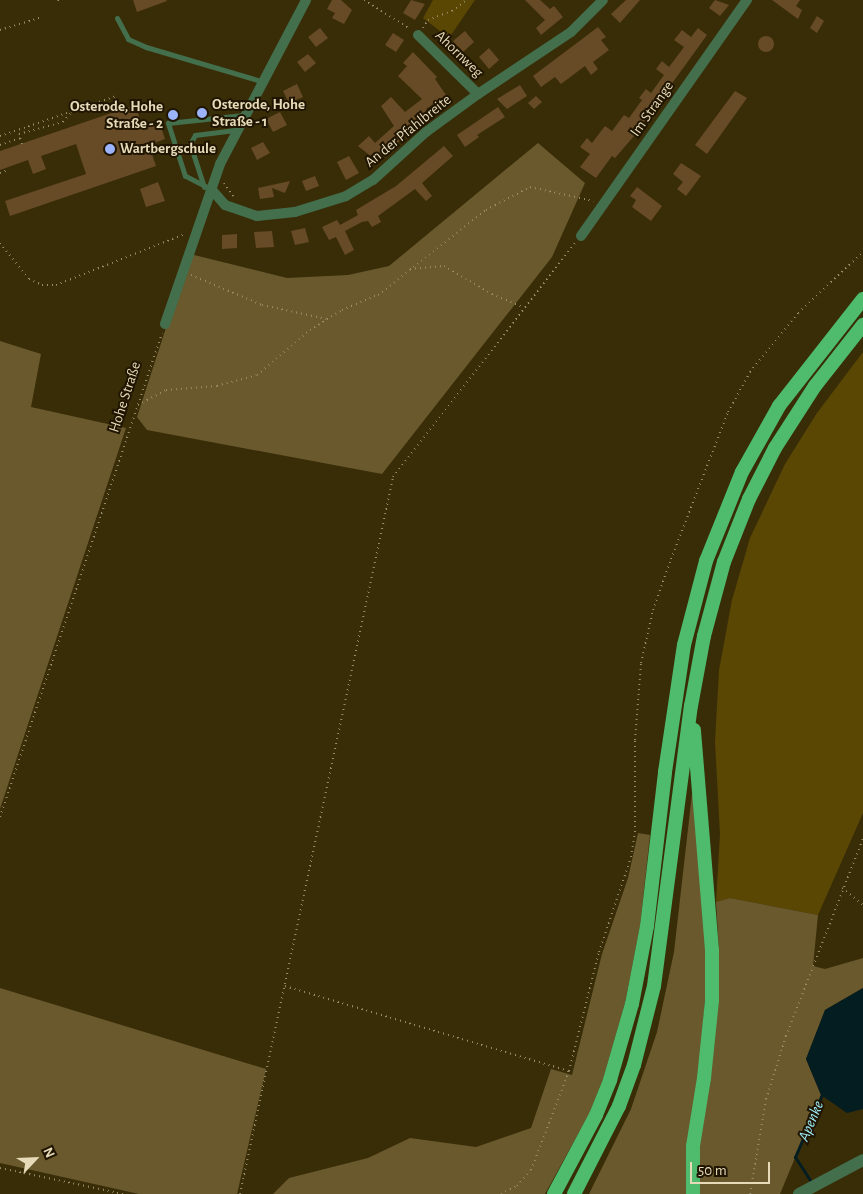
<!DOCTYPE html>
<meta charset="utf-8">
<style>
body{margin:0}
#map{position:relative;width:863px;height:1194px;overflow:hidden;background:#392d08;font-family:"Alegreya Sans",sans-serif}
div>[style]{position:absolute}
[style*='--x']{left:calc(var(--x)*1px);top:calc(var(--y)*1px);width:calc(var(--w)*1px);rotate:calc(var(--a)*1deg)}
.green>*{inset:0;background:#5b4704}
.forest>*{inset:0;background:#69592d}
.water>*{inset:0;background:#041d21}
.stream>*{height:3px;margin:-1.5px;padding:0 1.5px;transform-origin:1.5px;border-radius:1.5px;background:#041d21}
.building>*{inset:0;background:#674a26}
.round{border-radius:50%}
.path>*{height:2px;margin-top:-1px;transform-origin:0;background:repeating-linear-gradient(90deg,#978b68 0 1px,transparent 0 5px)}
.service>*{height:5px;margin:-2.5px;padding:0 2.5px;transform-origin:2.5px;border-radius:2.5px;background:#436f4d}
.minor>*{height:10px;margin:-5px;padding:0 5px;transform-origin:5px;border-radius:5px;background:#436f4d}
.tertiary>*{height:12px;margin:-6px;padding:0 6px;transform-origin:6px;border-radius:6px;background:#436f4d}
.trunk>*{height:14px;margin:-7px;padding:0 7px;transform-origin:7px;border-radius:7px;background:#4ebb6d}
.dots>*{width:14px;height:14px;translate:-50% -50%;box-sizing:border-box;border:2px solid #1f1500;border-radius:50%}
span{translate:-50% -50%;white-space:nowrap;text-align:center;line-height:1.15;-webkit-text-stroke:4px #1f1500;paint-order:stroke}
.street-label{font-size:15px;color:#e6dab9}
.poi-label{font-size:15px;color:#e6dab9;font-weight:700}
.left{translate:0 -50%;text-align:left}
.right{translate:-100% -50%;text-align:right}
.water-label{font-size:16px;color:#9eeaf8;font-style:italic}
.north{position:absolute;left:10px;top:1134px;width:50px;height:50px;-webkit-text-stroke:4px #1f1500;paint-order:stroke;rotate:65deg;font-size:14px;font-weight:700;line-height:20px;text-align:center;color:#e6dab9}
.north::after{content:'';display:block;margin:auto;width:18px;height:22px;background:#e6dab9;clip-path:polygon(50% 0,100% 100%,50% 72%,0 100%)}
.scale{position:absolute;left:690px;top:1162px;width:80px;height:22px;box-sizing:border-box;border:2px solid #e6dab9;border-top:0;padding-left:6px;font-size:15px;line-height:18px;white-space:nowrap;color:#e6dab9;-webkit-text-stroke:4px #1f1500;paint-order:stroke}
</style>
<div id="map">
<div class="green">
<div style="clip-path:polygon(433px 0,475px 0,449px 38px,423px 18px)"></div>
<div style="clip-path:polygon(863px 352px,863px 813px,818px 915px,730px 898px,716px 902px,720px 834px,715px 742px,719px 670px,732px 600px,750px 538px,785px 464px,817px 413px)"></div>
</div>
<div class="forest">
<div style="clip-path:polygon(538px 143px,585px 183px,552px 257px,382px 474px,147px 430px,137px 417px,190px 254px,287px 278px,348px 275px,389px 266px)"></div>
<div style="clip-path:polygon(0 341px,41px 354px,31px 407px,126px 428px,0 809px)"></div>
<div style="clip-path:polygon(693px 785px,706px 914px,705px 1000px,689px 1194px,589px 1194px,631px 1109px,657px 1032px,674px 952px)"></div>
<div style="clip-path:polygon(638px 833px,650px 835px,640px 926px,625px 1003px,603px 1079px,589px 1114px,545px 1194px,273px 1194px,289px 1178px,368px 1158px,410px 1138px,476px 1147px,531px 1128px,551px 1069px,572px 1075px,602px 954px,628px 878px)"></div>
<div style="clip-path:polygon(730px 898px,818px 915px,813px 966px,825px 969px,863px 958px,863px 988px,825px 1010px,806px 1059px,821px 1095px,780px 1194px,699px 1194px,699px 1146px,719px 950px,716px 902px)"></div>
<div style="clip-path:polygon(0 988px,266px 1069px,237px 1194px,139px 1194px,0 1163px)"></div>
</div>
<div class="water">
<div style="clip-path:polygon(863px 988px,863px 1109px,847px 1113px,821px 1095px,806px 1059px,825px 1010px)"></div>
</div>
<div class="stream">
<div style="--x:812;--y:1183;--w:31;--a:-123"></div>
<div style="--x:795;--y:1157;--w:71;--a:-66.7"></div>
</div>
<div class="building">
<div style="clip-path:polygon(133px 0,166px 0,167px 1px,137px 12px)"></div>
<div style="clip-path:polygon(332px 0,341px 0,352px 10px,344px 24px,332px 18px,335px 13px,327px 9px)"></div>
<div style="clip-path:polygon(411px 0,425px 4px,415px 20px,403px 13px)"></div>
<div style="clip-path:polygon(525px 0,540px 0,550px 9px,554px 6px,563px 17px,541px 35px,536px 28px,545px 20px)"></div>
<div style="clip-path:polygon(626px 0,640px 0,620px 23px,611px 14px)"></div>
<div style="clip-path:polygon(715px 0,729px 5px,720px 16px,709px 8px)"></div>
<div style="clip-path:polygon(772px 0,800px 0,796px 6px,802px 10px,798px 19px)"></div>
<div style="clip-path:polygon(817px 16px,824px 21px,817px 33px,810px 28px)"></div>
<div style="clip-path:polygon(598px 27px,606px 37px,601px 40px,609px 50px,593px 62px,598px 69px,591px 75px,585px 66px,561px 84px,555px 77px,541px 87px,533px 76px)"></div>
<div style="clip-path:polygon(320px 28px,328px 38px,316px 47px,308px 37px)"></div>
<div style="clip-path:polygon(698px 28px,707px 35px,634px 136px,615px 158px,612px 156px,596px 178px,580px 167px,590px 154px,580px 147px,587px 138px,592px 143px,605px 126px,612px 131px,624px 115px,629px 118px,642px 100px,639px 98px,646px 89px,651px 93px,664px 75px,656px 69px,662px 61px,669px 67px,684px 47px,674px 40px,682px 30px,691px 37px)"></div>
<div style="clip-path:polygon(465px 31px,474px 42px,463px 52px,453px 41px)"></div>
<div style="clip-path:polygon(393px 33px,404px 40px,396px 52px,385px 45px)"></div>
<div class="round" style="left:758px;top:36px;width:16px;height:16px"></div>
<div style="clip-path:polygon(489px 48px,499px 60px,489px 69px,479px 57px)"></div>
<div style="clip-path:polygon(413px 52px,437px 77px,435px 79px,446px 95px,426px 109px,430px 114px,377px 161px,358px 146px,369px 136px,375px 143px,394px 126px,381px 106px,391px 97px,405px 112px,422px 99px,398px 76px,407px 66px,403px 63px)"></div>
<div style="clip-path:polygon(308px 54px,316px 63px,305px 72px,297px 62px)"></div>
<div style="clip-path:polygon(297px 84px,303px 97px,289px 103px,283px 91px)"></div>
<div style="clip-path:polygon(520px 85px,527px 96px,507px 109px,497px 99px)"></div>
<div style="clip-path:polygon(735px 91px,747px 98px,707px 154px,695px 145px)"></div>
<div style="clip-path:polygon(536px 96px,542px 102px,534px 109px,528px 103px)"></div>
<div style="clip-path:polygon(135px 105px,143px 127px,159px 121px,165px 139px,149px 145px,156px 166px,10px 216px,5px 201px,86px 174px,76px 144px,41px 156px,46px 169px,33px 174px,28px 160px,0 170px,0 151px)"></div>
<div style="clip-path:polygon(498px 107px,505px 117px,477px 135px,479px 137px,465px 147px,457px 135px)"></div>
<div style="clip-path:polygon(280px 112px,287px 125px,273px 132px,266px 119px)"></div>
<div style="clip-path:polygon(263px 142px,270px 153px,257px 160px,251px 148px)"></div>
<div style="clip-path:polygon(444px 146px,453px 156px,422px 183px,432px 196px,426px 201px,415px 189px,378px 216px,381px 222px,372px 227px,368px 221px,362px 222px,345px 231px,354px 250px,345px 255px,336px 237px,329px 240px,322px 227px,337px 220px,340px 225px,358px 215px,356px 210px,396px 186px)"></div>
<div style="clip-path:polygon(349px 156px,359px 173px,346px 180px,337px 162px)"></div>
<div style="clip-path:polygon(681px 163px,701px 176px,686px 196px,677px 189px,683px 182px,673px 174px)"></div>
<div style="clip-path:polygon(315px 176px,319px 186px,306px 191px,302px 181px)"></div>
<div style="clip-path:polygon(290px 181px,285px 193px,272px 188px,274px 197px,260px 199px,258px 188px)"></div>
<div style="clip-path:polygon(158px 182px,165px 201px,146px 207px,140px 189px)"></div>
<div style="clip-path:polygon(637px 187px,662px 206px,651px 221px,632px 207px,636px 200px,630px 196px)"></div>
<div style="clip-path:polygon(305px 228px,309px 242px,295px 245px,291px 231px)"></div>
<div style="clip-path:polygon(272px 231px,274px 247px,256px 248px,254px 232px)"></div>
<div style="clip-path:polygon(237px 234px,237px 248px,222px 249px,222px 235px)"></div>
</div>
<div class="path">
<div style="--x:58;--y:0;--w:2;--a:63"></div>
<div style="--x:364;--y:0;--w:54;--a:32.2"></div>
<div style="--x:423;--y:28;--w:9;--a:-58"></div>
<div style="--x:428;--y:20;--w:26;--a:-21"></div>
<div style="--x:452;--y:11;--w:18;--a:-38"></div>
<div style="--x:0;--y:30;--w:41;--a:-17.1"></div>
<div style="--x:0;--y:136;--w:123;--a:-19"></div>
<div style="--x:22;--y:144;--w:10;--a:-107"></div>
<div style="--x:19;--y:134;--w:46;--a:-15.3"></div>
<div style="--x:63;--y:122;--w:11;--a:-49"></div>
<div style="--x:0;--y:145;--w:21;--a:-19"></div>
<div style="--x:0;--y:173;--w:9;--a:-21"></div>
<div style="--x:224;--y:183;--w:17;--a:54"></div>
<div style="--x:0;--y:243;--w:46;--a:51.1"></div>
<div style="--x:29;--y:279;--w:14;--a:25"></div>
<div style="--x:42;--y:285;--w:14;--a:0"></div>
<div style="--x:56;--y:285;--w:139;--a:-21.6"></div>
<div style="--x:410;--y:269;--w:34;--a:-5"></div>
<div style="--x:444;--y:266;--w:56;--a:30.3"></div>
<div style="--x:492;--y:294;--w:33;--a:23"></div>
<div style="--x:191;--y:275;--w:77;--a:22.9"></div>
<div style="--x:262;--y:305;--w:66;--a:12.2"></div>
<div style="--x:138;--y:405;--w:32;--a:-28"></div>
<div style="--x:166;--y:390;--w:51;--a:-4.5"></div>
<div style="--x:217;--y:386;--w:41;--a:-15.4"></div>
<div style="--x:257;--y:375;--w:70;--a:-40.3"></div>
<div style="--x:310;--y:330;--w:38;--a:-32"></div>
<div style="--x:342;--y:310;--w:39;--a:-23"></div>
<div style="--x:378;--y:295;--w:137;--a:-38.2"></div>
<div style="--x:486;--y:210;--w:50;--a:-27.6"></div>
<div style="--x:530;--y:187;--w:65;--a:12.5"></div>
<div style="--x:0;--y:817;--w:510;--a:-71.49"></div>
<div style="--x:842;--y:888;--w:27;--a:39"></div>
<div style="--x:285;--y:986;--w:296;--a:16.7"></div>
<div style="--x:0;--y:1168;--w:126;--a:11.9"></div>
<div style="--x:240;--y:1194;--w:733;--a:-77.95"></div>
<div style="--x:393;--y:477;--w:296;--a:-52.1"></div>
<div style="--x:501;--y:1194;--w:18;--a:-27"></div>
<div style="--x:517;--y:1186;--w:21;--a:-49"></div>
<div style="--x:531;--y:1170;--w:106;--a:-69"></div>
<div style="--x:569;--y:1071;--w:123;--a:-75.9"></div>
<div style="--x:599;--y:952;--w:100;--a:-71.4"></div>
<div style="--x:631;--y:857;--w:25;--a:-81"></div>
<div style="--x:635;--y:832;--w:92;--a:-90"></div>
<div style="--x:635;--y:740;--w:77;--a:-85.5"></div>
<div style="--x:641;--y:663;--w:54;--a:-77.2"></div>
<div style="--x:653;--y:610;--w:54;--a:-70.6"></div>
<div style="--x:671;--y:559;--w:158;--a:-68.8"></div>
<div style="--x:728;--y:412;--w:46;--a:-61.2"></div>
<div style="--x:750;--y:372;--w:76;--a:-50.9"></div>
<div style="--x:798;--y:313;--w:89;--a:-43.2"></div>
<div style="--x:750;--y:1194;--w:96;--a:-80.4"></div>
<div style="--x:766;--y:1099;--w:66;--a:-72.4"></div>
<div style="--x:786;--y:1036;--w:212;--a:-68.7"></div>
</div>
<div class="service">
<div style="--x:117;--y:18;--w:24;--a:62"></div>
<div style="--x:128;--y:39;--w:20;--a:24"></div>
<div style="--x:146;--y:47;--w:120;--a:16.5"></div>
<div style="--x:204;--y:187;--w:45;--a:-108"></div>
<div style="--x:190;--y:144;--w:10;--a:-61"></div>
<div style="--x:195;--y:135;--w:40;--a:-7.1"></div>
<div style="--x:211;--y:189;--w:29;--a:-153"></div>
<div style="--x:185;--y:176;--w:56;--a:-107.8"></div>
<div style="--x:168;--y:123;--w:76;--a:-6"></div>
</div>
<div class="minor">
<div style="--x:418;--y:35;--w:84;--a:44.5"></div>
<div style="--x:212;--y:190;--w:20;--a:49"></div>
<div style="--x:225;--y:205;--w:34;--a:19"></div>
<div style="--x:257;--y:216;--w:38;--a:-6"></div>
<div style="--x:295;--y:212;--w:53;--a:-17.4"></div>
<div style="--x:346;--y:196;--w:31;--a:-31"></div>
<div style="--x:373;--y:180;--w:72;--a:-42.2"></div>
<div style="--x:426;--y:132;--w:64;--a:-36.2"></div>
<div style="--x:478;--y:94;--w:112;--a:-33.7"></div>
<div style="--x:571;--y:32;--w:45;--a:-45"></div>
<div style="--x:581;--y:236;--w:289;--a:-54.9"></div>
<div style="--x:165;--y:324;--w:169;--a:-71"></div>
<div style="--x:220;--y:164;--w:185;--a:-62.3"></div>
</div>
<div class="tertiary">
<div style="--x:799;--y:1194;--w:72;--a:-28"></div>
</div>
<div class="trunk">
<div style="--x:554;--y:1194;--w:89;--a:-62"></div>
<div style="--x:596;--y:1115;--w:38;--a:-68"></div>
<div style="--x:610;--y:1080;--w:79;--a:-73.9"></div>
<div style="--x:632;--y:1004;--w:79;--a:-79.1"></div>
<div style="--x:647;--y:926;--w:155;--a:-83.3"></div>
<div style="--x:665;--y:772;--w:128;--a:-81.5"></div>
<div style="--x:684;--y:645;--w:87;--a:-75.3"></div>
<div style="--x:706;--y:561;--w:96;--a:-68"></div>
<div style="--x:742;--y:472;--w:76;--a:-60.7"></div>
<div style="--x:779;--y:406;--w:136;--a:-51.9"></div>
<div style="--x:574;--y:1194;--w:99;--a:-62.9"></div>
<div style="--x:619;--y:1106;--w:44;--a:-69.9"></div>
<div style="--x:634;--y:1065;--w:81;--a:-75.8"></div>
<div style="--x:654;--y:986;--w:282;--a:-82.5"></div>
<div style="--x:691;--y:706;--w:71;--a:-79.5"></div>
<div style="--x:704;--y:636;--w:77;--a:-74.9"></div>
<div style="--x:724;--y:562;--w:68;--a:-68.4"></div>
<div style="--x:749;--y:499;--w:57;--a:-63"></div>
<div style="--x:775;--y:448;--w:74;--a:-57.2"></div>
<div style="--x:815;--y:386;--w:78;--a:-51.8"></div>
<div style="--x:693;--y:1194;--w:48;--a:-90"></div>
<div style="--x:693;--y:1146;--w:69;--a:-80.8"></div>
<div style="--x:704;--y:1078;--w:78;--a:-84.1"></div>
<div style="--x:712;--y:1000;--w:50;--a:-90"></div>
<div style="--x:712;--y:950;--w:221;--a:-94.7"></div>
</div>
<div class="dots">
<div style="left:202px;top:113px;background:#9cb4fd"></div>
<div style="left:173px;top:115px;background:#9cb4fd"></div>
<div style="left:110px;top:149px;background:#9cb4fd"></div>
</div>
<div class="street-label">
<span style="left:459px;top:54px;rotate:44deg">Ahornweg</span>
<span style="left:652px;top:109px;rotate:-55deg">Im Strange</span>
<span style="left:408px;top:131px;rotate:-39deg">An der Pfahlbreite</span>
<span style="left:125px;top:397px;rotate:-72deg">Hohe Straße</span>
</div>
<div class="poi-label">
<span class="left" style="left:212px;top:113px">Osterode, Hohe<br>Straße - 1</span>
<span class="right" style="left:163px;top:115px">Osterode, Hohe<br>Straße - 2</span>
<span class="left" style="left:120px;top:149px">Wartbergschule</span>
</div>
<div class="water-label">
<span style="left:811px;top:1121px;rotate:-67deg">Apenke</span>
</div>
<div class="north">N</div>
<div class="scale">50 m</div>
</div>
